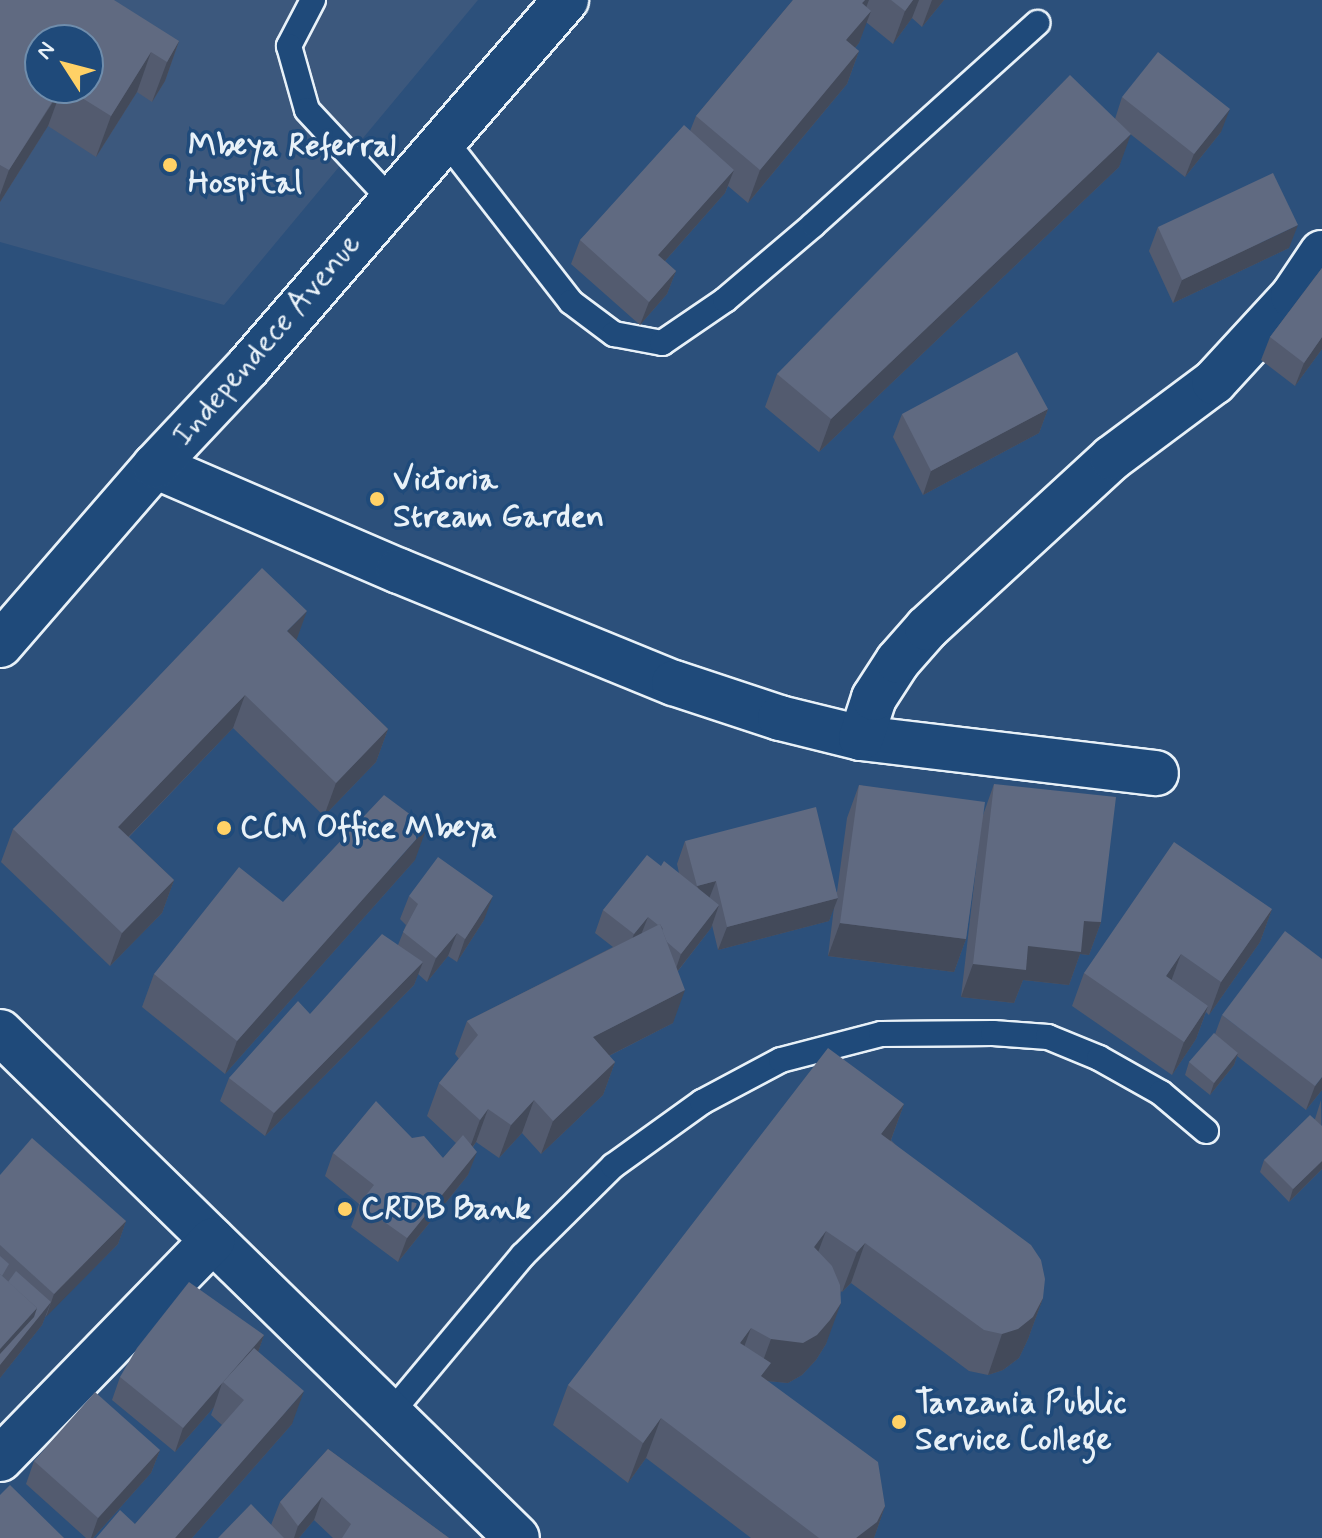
<!DOCTYPE html>
<style>
body{margin:0}
#map{position:relative;width:1322px;height:1538px;overflow:hidden;background:#2c507b;font-family:Mynerve,sans-serif}
div>[style]{position:absolute}
[style*='--x']{left:calc(var(--x)*1px);top:calc(var(--y)*1px);width:calc(var(--w)*1px);rotate:calc(var(--a)*1deg)}
.built>*{inset:0;background:#3c587d}
.roads{filter:drop-shadow(2px 0 #e8f1f8) drop-shadow(-2px 0 #e8f1f8) drop-shadow(0 2px #e8f1f8) drop-shadow(0 -2px #e8f1f8)}
.lane>*{height:24px;margin:-12px;padding:0 12px;transform-origin:12px;border-radius:12px;background:#1f4a7a}
.street>*{height:44px;margin:-22px;padding:0 22px;transform-origin:22px;border-radius:22px;background:#1f4a7a}
.wall>*{inset:0;background:#535b6f}
.shaded-wall>*{inset:0;background:#434a5a}
.building>*{inset:0;background:#606a81}
.dots>*{width:22px;height:22px;translate:-50% -50%;box-sizing:border-box;border:4px solid #1f4a7a;border-radius:50%}
span{translate:-50% -50%;white-space:nowrap;text-align:center;line-height:1.15;-webkit-text-stroke:7px #1f4a7a;paint-order:stroke}
.poi-label{font-size:32px;color:#e8f1f8;font-weight:700}
.left{translate:0 -50%;text-align:left}
.street-label{font-size:32px;color:#e8f1f8}
.north{position:absolute;left:24px;top:24px;width:80px;height:80px;box-sizing:border-box;background:#1f4a7a;border:2px solid #6f8dac;border-radius:50%;rotate:306deg;font-size:22px;font-weight:700;line-height:32px;text-align:center;color:#e8f1f8}
.north::after{content:'';display:block;margin:auto;width:28px;height:36px;background:#ffd166;clip-path:polygon(50% 0,100% 100%,50% 72%,0 100%)}
</style>
<div id="map">
<div class="built">
<div style="clip-path:polygon(evenodd,0 0,478px 0,224px 305px,0 242px,0 0,40px 40px,88px 40px,88px 88px,40px 88px,40px 40px)"></div>
</div>
<div class="roads">
<div class="lane">
<div style="--x:313;--y:0;--w:52;--a:117.6"></div>
<div style="--x:289;--y:46;--w:66;--a:74.3"></div>
<div style="--x:307;--y:110;--w:122;--a:47"></div>
<div style="--x:445;--y:140;--w:205;--a:52.1"></div>
<div style="--x:571;--y:302;--w:54;--a:36.7"></div>
<div style="--x:614;--y:334;--w:49;--a:10.6"></div>
<div style="--x:662;--y:343;--w:76;--a:-34.3"></div>
<div style="--x:725;--y:300;--w:116;--a:-40.4"></div>
<div style="--x:813;--y:225;--w:302;--a:-42"></div>
<div style="--x:390;--y:1414;--w:207;--a:-50.1"></div>
<div style="--x:523;--y:1255;--w:127;--a:-44.7"></div>
<div style="--x:613;--y:1166;--w:110;--a:-35.7"></div>
<div style="--x:702;--y:1102;--w:89;--a:-28"></div>
<div style="--x:781;--y:1060;--w:103;--a:-14.6"></div>
<div style="--x:881;--y:1034;--w:112;--a:-0.5"></div>
<div style="--x:993;--y:1033;--w:55;--a:4.2"></div>
<div style="--x:1048;--y:1037;--w:55;--a:22.4"></div>
<div style="--x:1099;--y:1058;--w:71;--a:29.4"></div>
<div style="--x:1161;--y:1093;--w:59;--a:40.2"></div>
</div>
<div class="street">
<div style="--x:155;--y:466;--w:266;--a:23.3"></div>
<div style="--x:399;--y:571;--w:297;--a:22.2"></div>
<div style="--x:674;--y:683;--w:112;--a:18.3"></div>
<div style="--x:780;--y:718;--w:83;--a:13.9"></div>
<div style="--x:861;--y:738;--w:297;--a:6.8"></div>
<div style="--x:0;--y:645;--w:237;--a:-49.1"></div>
<div style="--x:155;--y:466;--w:136;--a:-46.8"></div>
<div style="--x:248;--y:367;--w:486;--a:-49.1"></div>
<div style="--x:861;--y:738;--w:42;--a:-72"></div>
<div style="--x:874;--y:698;--w:44;--a:-57"></div>
<div style="--x:898;--y:661;--w:44;--a:-48.7"></div>
<div style="--x:927;--y:628;--w:251;--a:-42.6"></div>
<div style="--x:1112;--y:458;--w:127;--a:-36.7"></div>
<div style="--x:1214;--y:382;--w:117;--a:-47.4"></div>
<div style="--x:1293;--y:296;--w:52;--a:-56"></div>
<div style="--x:0;--y:1032;--w:723;--a:44.38"></div>
<div style="--x:0;--y:1459;--w:305;--a:-45.8"></div>
</div>
</div>
<div class="wall">
<div style="clip-path:polygon(evenodd,0 0,179px 41px,165px 81px,152px 102px,137px 92px,96px 157px,48px 126px,0 202px,0 0,88px 40px,88px 88px,40px 88px,88px 40px)"></div>
<div style="clip-path:polygon(793px 0,944px 0,922px 27px,912px 18px,893px 44px,866px 22px,859px 43px,855px 48px,859px 51px,847px 84px,748px 203px,728px 186px,725px 193px,665px 261px,676px 271px,667px 294px,640px 325px,571px 264px,580px 240px,690px 131px,696px 116px)"></div>
<div style="clip-path:polygon(1122px 97px,1221px 132px,1185px 177px,1129px 133px,1119px 167px,819px 452px,765px 407px,777px 374px,1115px 119px)"></div>
<div style="clip-path:polygon(1158px 227px,1289px 248px,1173px 303px,1149px 251px)"></div>
<div style="clip-path:polygon(1322px 268px,1322px 349px,1295px 386px,1261px 360px,1270px 337px)"></div>
<div style="clip-path:polygon(1048px 409px,1039px 433px,923px 495px,893px 437px,902px 414px)"></div>
<div style="clip-path:polygon(296px 640px,388px 729px,376px 762px,324px 816px,233px 728px,129px 837px,174px 880px,162px 913px,110px 966px,1px 862px,13px 829px)"></div>
<div style="clip-path:polygon(994px 784px,1101px 922px,1089px 955px,1080px 954px,1069px 985px,1023px 980px,1014px 1003px,961px 997px,979px 842px,966px 939px,954px 972px,828px 956px,834px 907px,829px 921px,718px 950px,712px 925px,711px 928px,678px 971px,673px 1023px,609px 1056px,615px 1062px,603px 1095px,541px 1154px,522px 1133px,499px 1158px,476px 1142px,473px 1147px,468px 1175px,398px 1262px,351px 1227px,359px 1204px,325px 1176px,333px 1153px,412px 1138px,443px 1158px,456px 1143px,427px 1116px,439px 1083px,459px 1059px,455px 1054px,467px 1021px,613px 947px,595px 933px,603px 910px,661px 866px,679px 873px,677px 864px,685px 841px,837px 892px,847px 818px,859px 785px,983px 815px)"></div>
<div style="clip-path:polygon(415px 860px,225px 1074px,142px 1007px,154px 974px,283px 902px)"></div>
<div style="clip-path:polygon(409px 896px,484px 920px,457px 962px,448px 956px,427px 982px,418px 974px,414px 985px,265px 1136px,220px 1101px,229px 1078px,398px 945px,406px 925px,400px 919px)"></div>
<div style="clip-path:polygon(1272px 909px,1260px 942px,1209px 1015px,1206px 1012px,1196px 1039px,1172px 1075px,1072px 1006px,1084px 973px)"></div>
<div style="clip-path:polygon(1222px 1015px,1322px 1090px,1306px 1110px,1237px 1056px,1234px 1065px,1210px 1095px,1185px 1075px,1189px 1062px,1215px 1034px)"></div>
<div style="clip-path:polygon(1321px 1100px,1322px 1169px,1289px 1202px,1260px 1172px,1264px 1160px,1315px 1119px)"></div>
<div style="clip-path:polygon(904px 1104px,891px 1140px,1043px 1298px,1028px 1339px,1019px 1358px,1003px 1370px,988px 1375px,969px 1371px,851px 1283px,842px 1292px,841px 1291px,826px 1344px,816px 1360px,802px 1375px,788px 1383px,767px 1381px,885px 1506px,874px 1538px,751px 1538px,646px 1458px,628px 1483px,553px 1425px,568px 1385px)"></div>
<div style="clip-path:polygon(0 1175px,126px 1221px,118px 1244px,45px 1317px,42px 1325px,0 1378px)"></div>
<div style="clip-path:polygon(264px 1335px,258px 1352px,292px 1424px,192px 1538px,96px 1538px,135px 1524px,222px 1425px,211px 1415px,214px 1407px,175px 1452px,112px 1400px,120px 1377px)"></div>
<div style="clip-path:polygon(328px 1449px,449px 1538px,333px 1538px,314px 1520px,299px 1538px,218px 1538px,271px 1525px,280px 1502px)"></div>
<div style="clip-path:polygon(160px 1450px,151px 1473px,93px 1538px,86px 1538px,26px 1484px,34px 1461px)"></div>
</div>
<div class="shaded-wall">
<div style="clip-path:polygon(865px 0,869px 0,860px 23px,871px 11px,859px 43px,834px 73px,846px 40px,862px 3px)"></div>
<div style="clip-path:polygon(913px 0,919px 0,912px 18px,893px 44px,905px 11px)"></div>
<div style="clip-path:polygon(932px 0,944px 0,922px 27px)"></div>
<div style="clip-path:polygon(179px 41px,165px 81px,152px 102px,167px 62px)"></div>
<div style="clip-path:polygon(859px 51px,847px 84px,748px 203px,760px 170px)"></div>
<div style="clip-path:polygon(151px 52px,137px 92px,96px 157px,111px 116px)"></div>
<div style="clip-path:polygon(62px 88px,48px 126px,0 202px,0 195px,9px 170px)"></div>
<div style="clip-path:polygon(1230px 109px,1221px 132px,1185px 177px,1194px 154px)"></div>
<div style="clip-path:polygon(1131px 134px,1119px 167px,819px 452px,831px 419px)"></div>
<div style="clip-path:polygon(734px 170px,725px 193px,649px 279px,658px 255px)"></div>
<div style="clip-path:polygon(1298px 225px,1289px 248px,1173px 303px,1182px 280px)"></div>
<div style="clip-path:polygon(676px 271px,667px 294px,640px 325px,649px 302px)"></div>
<div style="clip-path:polygon(1322px 337px,1322px 349px,1295px 386px,1304px 363px)"></div>
<div style="clip-path:polygon(1048px 409px,1039px 433px,923px 495px,931px 471px)"></div>
<div style="clip-path:polygon(307px 611px,295px 644px,287px 631px)"></div>
<div style="clip-path:polygon(245px 695px,233px 728px,106px 860px,118px 827px)"></div>
<div style="clip-path:polygon(388px 729px,376px 762px,324px 816px,336px 783px)"></div>
<div style="clip-path:polygon(427px 827px,415px 860px,225px 1074px,237px 1041px)"></div>
<div style="clip-path:polygon(174px 880px,162px 913px,110px 966px,122px 933px)"></div>
<div style="clip-path:polygon(716px 881px,707px 904px,697px 886px)"></div>
<div style="clip-path:polygon(493px 896px,484px 920px,457px 962px,465px 939px)"></div>
<div style="clip-path:polygon(838px 898px,829px 921px,718px 950px,727px 927px)"></div>
<div style="clip-path:polygon(719px 905px,711px 928px,673px 977px,681px 954px)"></div>
<div style="clip-path:polygon(1272px 909px,1260px 942px,1209px 1015px,1221px 982px)"></div>
<div style="clip-path:polygon(648px 917px,639px 940px,626px 957px,634px 934px)"></div>
<div style="clip-path:polygon(1084px 921px,1101px 922px,1089px 955px,1080px 954px,1069px 985px,1023px 980px,1014px 1003px,961px 997px,973px 964px,1028px 946px)"></div>
<div style="clip-path:polygon(840px 923px,966px 939px,954px 972px,828px 956px)"></div>
<div style="clip-path:polygon(457px 933px,448px 956px,427px 982px,436px 958px)"></div>
<div style="clip-path:polygon(1181px 954px,1169px 987px,1166px 976px)"></div>
<div style="clip-path:polygon(423px 962px,414px 985px,265px 1136px,274px 1113px)"></div>
<div style="clip-path:polygon(685px 990px,673px 1023px,581px 1070px,593px 1037px)"></div>
<div style="clip-path:polygon(1208px 1006px,1196px 1039px,1172px 1075px,1184px 1042px)"></div>
<div style="clip-path:polygon(1238px 1053px,1234px 1065px,1210px 1095px,1214px 1083px)"></div>
<div style="clip-path:polygon(615px 1062px,603px 1095px,541px 1154px,553px 1121px)"></div>
<div style="clip-path:polygon(1322px 1077px,1322px 1090px,1306px 1110px,1315px 1086px)"></div>
<div style="clip-path:polygon(534px 1100px,522px 1133px,499px 1158px,511px 1125px)"></div>
<div style="clip-path:polygon(904px 1104px,889px 1145px,881px 1134px)"></div>
<div style="clip-path:polygon(488px 1109px,476px 1142px,468px 1153px,480px 1120px)"></div>
<div style="clip-path:polygon(477px 1152px,468px 1175px,398px 1262px,407px 1238px)"></div>
<div style="clip-path:polygon(1322px 1161px,1322px 1169px,1289px 1202px,1293px 1189px)"></div>
<div style="clip-path:polygon(126px 1221px,118px 1244px,46px 1317px,54px 1294px)"></div>
<div style="clip-path:polygon(826px 1231px,811px 1271px,814px 1247px)"></div>
<div style="clip-path:polygon(865px 1243px,851px 1283px,842px 1292px,857px 1252px)"></div>
<div style="clip-path:polygon(1043px 1298px,1028px 1339px,1019px 1358px,1003px 1370px,988px 1375px,1002px 1334px)"></div>
<div style="clip-path:polygon(51px 1302px,42px 1325px,0 1378px,0 1349px,37px 1308px)"></div>
<div style="clip-path:polygon(841px 1303px,826px 1344px,816px 1360px,802px 1375px,788px 1383px,756px 1380px,771px 1339px)"></div>
<div style="clip-path:polygon(751px 1328px,736px 1369px,740px 1343px)"></div>
<div style="clip-path:polygon(264px 1335px,256px 1358px,223px 1382px)"></div>
<div style="clip-path:polygon(222px 1383px,214px 1407px,175px 1452px,183px 1428px)"></div>
<div style="clip-path:polygon(304px 1391px,292px 1424px,192px 1538px,175px 1538px)"></div>
<div style="clip-path:polygon(661px 1418px,646px 1458px,628px 1483px,643px 1443px)"></div>
<div style="clip-path:polygon(160px 1450px,151px 1473px,93px 1538px,91px 1538px,98px 1518px)"></div>
<div style="clip-path:polygon(322px 1497px,314px 1520px,299px 1538px,294px 1538px,298px 1526px)"></div>
<div style="clip-path:polygon(885px 1506px,874px 1538px,856px 1538px)"></div>
</div>
<div class="building">
<div style="clip-path:polygon(0 0,114px 0,179px 41px,167px 62px,151px 52px,111px 116px,66px 88px,88px 88px,88px 40px,40px 40px,40px 88px,61px 88px,9px 170px,0 165px)"></div>
<div style="clip-path:polygon(793px 0,865px 0,862px 3px,871px 11px,846px 40px,859px 51px,760px 170px,696px 116px)"></div>
<div style="clip-path:polygon(891px 0,913px 0,905px 11px)"></div>
<div style="clip-path:polygon(1158px 52px,1230px 109px,1194px 154px,1122px 97px)"></div>
<div style="clip-path:polygon(1070px 75px,1131px 134px,831px 419px,777px 374px)"></div>
<div style="clip-path:polygon(684px 125px,734px 170px,658px 255px,676px 271px,649px 302px,580px 240px)"></div>
<div style="clip-path:polygon(1273px 173px,1298px 225px,1182px 280px,1158px 227px)"></div>
<div style="clip-path:polygon(1322px 268px,1322px 337px,1304px 363px,1270px 337px)"></div>
<div style="clip-path:polygon(1017px 352px,1048px 409px,931px 471px,902px 414px)"></div>
<div style="clip-path:polygon(262px 568px,307px 611px,287px 631px,388px 729px,336px 783px,245px 695px,118px 827px,174px 880px,122px 933px,13px 829px)"></div>
<div style="clip-path:polygon(994px 784px,1116px 797px,1101px 922px,1084px 921px,1081px 952px,1028px 946px,1026px 970px,973px 964px)"></div>
<div style="clip-path:polygon(859px 785px,985px 802px,966px 939px,840px 923px)"></div>
<div style="clip-path:polygon(384px 795px,427px 827px,237px 1041px,154px 974px,239px 867px,283px 902px)"></div>
<div style="clip-path:polygon(816px 807px,838px 898px,727px 927px,716px 881px,697px 886px,685px 841px)"></div>
<div style="clip-path:polygon(1174px 842px,1272px 909px,1221px 982px,1181px 954px,1166px 976px,1208px 1006px,1184px 1042px,1084px 973px)"></div>
<div style="clip-path:polygon(647px 855px,661px 866px,664px 861px,719px 905px,681px 954px,667px 942px,662px 930px,663px 929px,660px 924px,658px 925px,648px 917px,634px 934px,603px 910px)"></div>
<div style="clip-path:polygon(438px 857px,493px 896px,465px 939px,457px 933px,436px 958px,403px 932px,418px 904px,409px 896px)"></div>
<div style="clip-path:polygon(660px 924px,685px 990px,593px 1037px,615px 1062px,553px 1121px,534px 1100px,511px 1125px,488px 1109px,480px 1120px,439px 1083px,478px 1035px,467px 1021px)"></div>
<div style="clip-path:polygon(1285px 931px,1322px 959px,1322px 1077px,1315px 1086px,1222px 1015px)"></div>
<div style="clip-path:polygon(382px 934px,423px 962px,274px 1113px,229px 1078px,298px 1001px,310px 1014px)"></div>
<div style="clip-path:polygon(1214px 1033px,1238px 1053px,1214px 1083px,1189px 1062px)"></div>
<div style="clip-path:polygon(828px 1048px,904px 1104px,881px 1134px,1031px 1245px,1041px 1260px,1045px 1279px,1043px 1298px,1033px 1317px,1018px 1329px,1002px 1334px,984px 1330px,865px 1243px,857px 1252px,826px 1231px,814px 1247px,832px 1266px,840px 1285px,841px 1303px,830px 1320px,817px 1335px,803px 1343px,771px 1339px,751px 1328px,740px 1343px,771px 1363px,761px 1376px,878px 1462px,885px 1506px,877px 1522px,856px 1538px,819px 1538px,661px 1418px,643px 1443px,568px 1385px)"></div>
<div style="clip-path:polygon(376px 1101px,412px 1138px,424px 1136px,443px 1158px,463px 1135px,477px 1152px,407px 1238px,359px 1204px,374px 1185px,333px 1153px)"></div>
<div style="clip-path:polygon(1310px 1115px,1322px 1126px,1322px 1161px,1293px 1189px,1264px 1160px)"></div>
<div style="clip-path:polygon(32px 1138px,126px 1221px,54px 1294px,0 1245px,0 1175px)"></div>
<div style="clip-path:polygon(0 1256px,9px 1264px,2px 1276px,0 1274px)"></div>
<div style="clip-path:polygon(16px 1271px,51px 1302px,0 1365px,0 1354px,34px 1317px,37px 1308px,8px 1282px)"></div>
<div style="clip-path:polygon(0 1274px,37px 1308px,0 1349px)"></div>
<div style="clip-path:polygon(189px 1282px,264px 1335px,183px 1428px,120px 1377px,137px 1348px)"></div>
<div style="clip-path:polygon(254px 1348px,304px 1391px,175px 1538px,96px 1538px,120px 1510px,135px 1524px,244px 1400px,223px 1382px)"></div>
<div style="clip-path:polygon(95px 1392px,160px 1450px,98px 1518px,34px 1461px)"></div>
<div style="clip-path:polygon(328px 1449px,449px 1538px,342px 1538px,351px 1524px,322px 1497px,298px 1526px,280px 1502px)"></div>
<div style="clip-path:polygon(10px 1485px,64px 1538px,0 1538px,0 1495px)"></div>
<div style="clip-path:polygon(251px 1504px,284px 1538px,218px 1538px)"></div>
</div>
<div class="dots">
<div style="left:170px;top:165px;background:#ffd166"></div>
<div style="left:377px;top:499px;background:#ffd166"></div>
<div style="left:224px;top:828px;background:#ffd166"></div>
<div style="left:345px;top:1209px;background:#ffd166"></div>
<div style="left:899px;top:1422px;background:#ffd166"></div>
</div>
<div class="poi-label">
<span class="left" style="left:188px;top:165px">Mbeya Referral<br>Hospital</span>
<span class="left" style="left:393px;top:499px">Victoria<br>Stream Garden</span>
<span class="left" style="left:240px;top:828px">CCM Office Mbeya</span>
<span class="left" style="left:361px;top:1209px">CRDB Bank</span>
<span class="left" style="left:915px;top:1422px">Tanzania Public<br>Service College</span>
</div>
<div class="street-label">
<span style="left:267px;top:340px;rotate:-49deg">Independece Avenue</span>
</div>
<div class="north">N</div>
</div>
